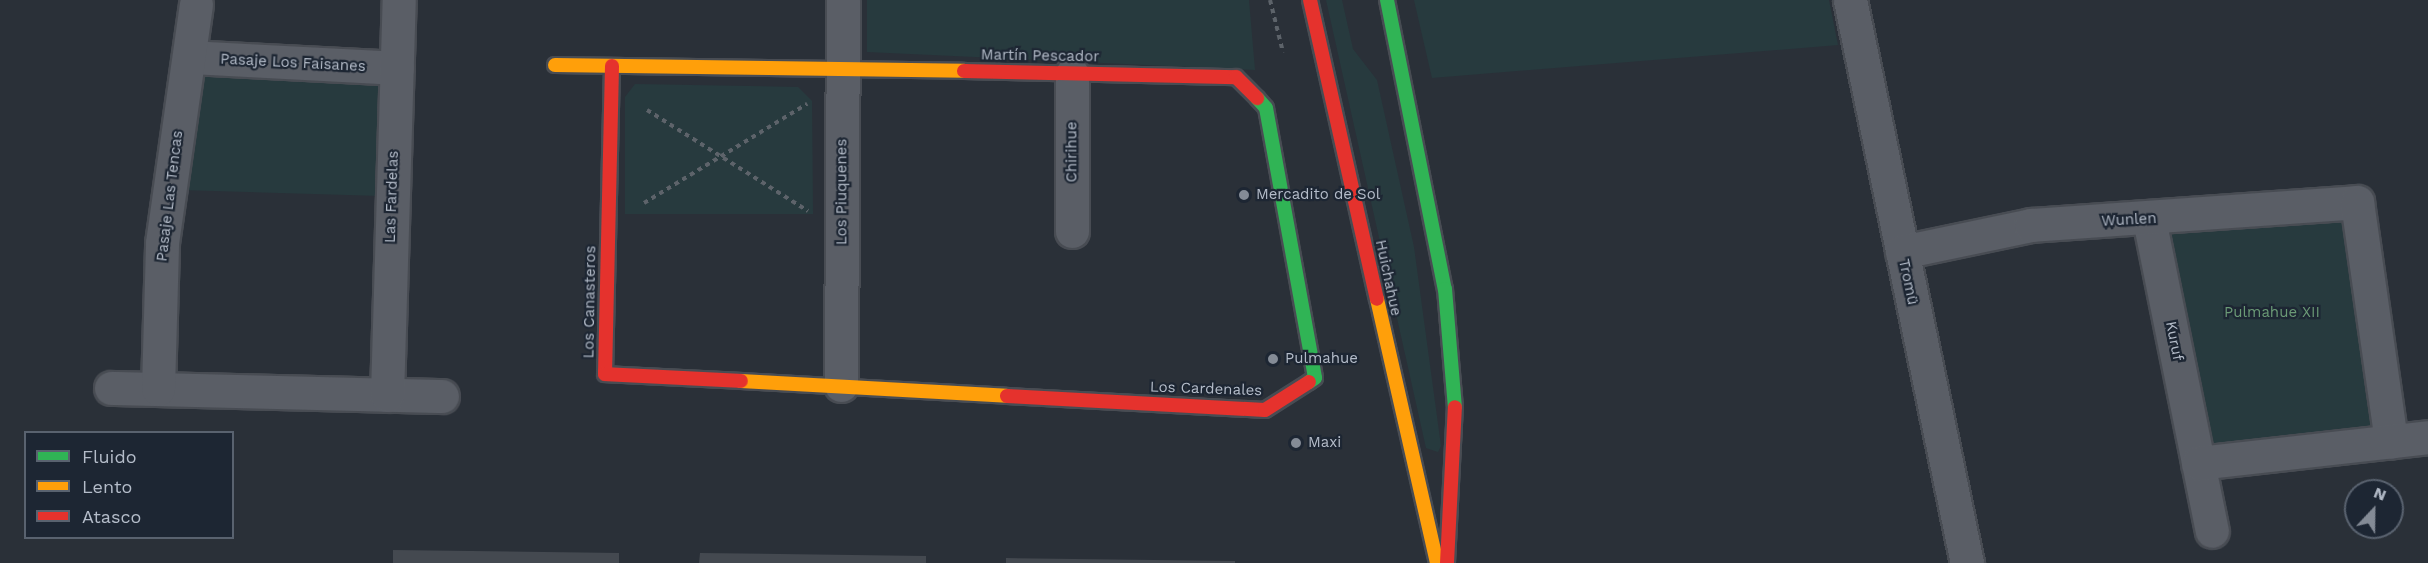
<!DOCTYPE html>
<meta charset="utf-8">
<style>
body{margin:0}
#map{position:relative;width:2428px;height:563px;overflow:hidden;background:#2a3038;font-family:"Work Sans",sans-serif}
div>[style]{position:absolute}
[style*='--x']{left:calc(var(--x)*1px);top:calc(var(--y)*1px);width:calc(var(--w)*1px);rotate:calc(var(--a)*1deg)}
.green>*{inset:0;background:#273a3e}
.building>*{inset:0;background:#444950}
.path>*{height:4px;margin-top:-2px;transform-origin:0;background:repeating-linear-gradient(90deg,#5d636a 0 4.5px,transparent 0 9px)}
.roads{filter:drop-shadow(2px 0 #484c53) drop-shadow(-2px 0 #484c53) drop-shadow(0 2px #484c53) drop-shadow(0 -2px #484c53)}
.street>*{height:33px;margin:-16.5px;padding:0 16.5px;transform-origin:16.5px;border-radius:16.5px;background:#5a5e66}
.fast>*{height:14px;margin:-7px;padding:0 7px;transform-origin:7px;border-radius:7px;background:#30b455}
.slow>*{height:14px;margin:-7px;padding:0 7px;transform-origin:7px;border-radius:7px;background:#ff9f0a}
.jam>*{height:14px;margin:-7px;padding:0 7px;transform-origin:7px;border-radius:7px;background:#e5322d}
.dots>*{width:16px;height:16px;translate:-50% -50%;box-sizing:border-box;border:3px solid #1d2633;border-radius:50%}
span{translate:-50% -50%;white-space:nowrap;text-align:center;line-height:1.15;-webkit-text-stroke:4.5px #1d2633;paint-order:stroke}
.street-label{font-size:15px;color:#b4bcc9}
.poi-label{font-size:15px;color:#b4bcc9}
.left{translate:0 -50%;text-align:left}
.park-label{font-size:15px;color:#6b9a76}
.legend{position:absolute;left:24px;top:431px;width:210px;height:108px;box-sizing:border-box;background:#1d2633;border:2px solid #59626f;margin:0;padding:8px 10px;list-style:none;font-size:18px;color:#b4bcc9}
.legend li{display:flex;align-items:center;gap:12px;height:30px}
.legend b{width:30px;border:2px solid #59626f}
.north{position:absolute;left:2344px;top:479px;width:60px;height:60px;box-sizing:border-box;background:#1d2633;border:2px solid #59626f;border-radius:50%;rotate:22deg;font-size:16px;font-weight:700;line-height:24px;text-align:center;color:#b4bcc9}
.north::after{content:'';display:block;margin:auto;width:21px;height:27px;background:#848b96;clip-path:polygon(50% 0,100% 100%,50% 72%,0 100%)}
</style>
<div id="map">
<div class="green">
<div style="clip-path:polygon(867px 0,1249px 0,1255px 70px,867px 52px)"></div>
<div style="clip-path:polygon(1326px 0,1342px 0,1353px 49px,1377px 80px,1414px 247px,1441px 446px,1438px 452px,1426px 448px)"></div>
<div style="clip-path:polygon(1414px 0,1829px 0,1838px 45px,1432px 78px)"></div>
<div style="clip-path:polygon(198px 68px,385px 78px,381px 196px,180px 190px)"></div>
<div style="clip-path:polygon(635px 84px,798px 87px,812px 101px,813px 214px,625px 214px,625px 97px)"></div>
<div style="clip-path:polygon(2346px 216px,2376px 430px,2211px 449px,2165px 231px)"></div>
</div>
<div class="building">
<div style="clip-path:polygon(393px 550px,619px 553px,619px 563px,393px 563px)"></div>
<div style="clip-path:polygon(700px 553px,926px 556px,926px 563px,699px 563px)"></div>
<div style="clip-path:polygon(1006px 558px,1235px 561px,1235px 563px,1006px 563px)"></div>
</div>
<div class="path">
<div style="--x:1270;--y:0;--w:54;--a:76"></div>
<div style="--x:647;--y:110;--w:190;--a:32.1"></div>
<div style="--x:644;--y:203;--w:191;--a:-31.3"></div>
</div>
<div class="roads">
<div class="street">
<div style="--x:1850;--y:0;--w:575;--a:78.26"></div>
<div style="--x:189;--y:57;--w:208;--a:3"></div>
<div style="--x:2149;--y:219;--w:318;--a:78.6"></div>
<div style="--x:1072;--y:231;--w:157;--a:-90"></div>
<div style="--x:1902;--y:252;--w:132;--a:-11.8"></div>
<div style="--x:2031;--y:225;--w:327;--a:-4"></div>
<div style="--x:2357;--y:202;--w:242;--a:81.9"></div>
<div style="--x:841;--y:385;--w:385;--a:-89.7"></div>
<div style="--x:111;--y:388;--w:331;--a:1.4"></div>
<div style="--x:158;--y:389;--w:146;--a:-88.4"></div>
<div style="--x:162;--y:243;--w:241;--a:-81.9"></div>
<div style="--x:387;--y:395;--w:395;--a:-88.3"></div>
<div style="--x:2198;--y:463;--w:231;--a:-6.4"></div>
</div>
<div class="fast">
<div style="--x:1387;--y:0;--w:295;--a:78.7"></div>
<div style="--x:1445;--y:289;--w:118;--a:85.2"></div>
<div style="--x:1257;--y:98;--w:13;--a:48"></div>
<div style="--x:1266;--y:108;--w:274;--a:79.7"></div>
<div style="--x:1315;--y:378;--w:7;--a:146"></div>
</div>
<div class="slow">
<div style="--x:555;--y:65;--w:409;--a:0.8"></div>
<div style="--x:1377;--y:299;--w:271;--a:77.2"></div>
<div style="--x:741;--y:381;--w:266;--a:3.2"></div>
</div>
<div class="jam">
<div style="--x:1310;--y:0;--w:306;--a:77.4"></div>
<div style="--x:612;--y:66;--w:308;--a:91.3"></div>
<div style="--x:605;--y:374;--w:136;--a:2.9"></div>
<div style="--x:964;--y:71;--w:272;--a:1.3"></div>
<div style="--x:1236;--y:77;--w:30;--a:45"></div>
<div style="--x:1007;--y:396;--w:258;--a:3.1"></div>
<div style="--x:1265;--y:410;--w:52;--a:-32.5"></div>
<div style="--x:1447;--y:563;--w:156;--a:-87.1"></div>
</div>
</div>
<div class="dots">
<div style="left:1244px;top:195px;background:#848b96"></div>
<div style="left:1273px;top:359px;background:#848b96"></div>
<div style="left:1296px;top:443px;background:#848b96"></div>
</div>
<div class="street-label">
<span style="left:1040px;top:56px;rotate:1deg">Martín Pescador</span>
<span style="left:293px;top:63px;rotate:3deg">Pasaje Los Faisanes</span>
<span style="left:1072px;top:152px;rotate:-90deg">Chirihue</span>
<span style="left:842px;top:192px;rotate:-90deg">Los Piuquenes</span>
<span style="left:170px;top:196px;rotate:-83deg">Pasaje Las Tencas</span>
<span style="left:392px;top:197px;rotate:-88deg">Las Fardelas</span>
<span style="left:2129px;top:220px;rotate:-3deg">Wunlen</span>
<span style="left:1388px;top:278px;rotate:78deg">Huichahue</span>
<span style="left:1908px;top:282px;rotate:78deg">Tromü</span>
<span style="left:590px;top:302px;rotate:-89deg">Los Canasteros</span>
<span style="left:2174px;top:341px;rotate:79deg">Kuruf</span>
<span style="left:1206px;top:389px;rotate:2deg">Los Cardenales</span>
</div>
<div class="poi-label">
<span class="left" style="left:1256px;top:195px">Mercadito de Sol</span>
<span class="left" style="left:1285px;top:359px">Pulmahue</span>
<span class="left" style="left:1308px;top:443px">Maxi</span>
</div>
<div class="park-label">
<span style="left:2272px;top:313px">Pulmahue XII</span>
</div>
<ul class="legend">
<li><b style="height:8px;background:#30b455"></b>Fluido</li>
<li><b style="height:8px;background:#ff9f0a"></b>Lento</li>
<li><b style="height:8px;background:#e5322d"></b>Atasco</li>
</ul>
<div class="north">N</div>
</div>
